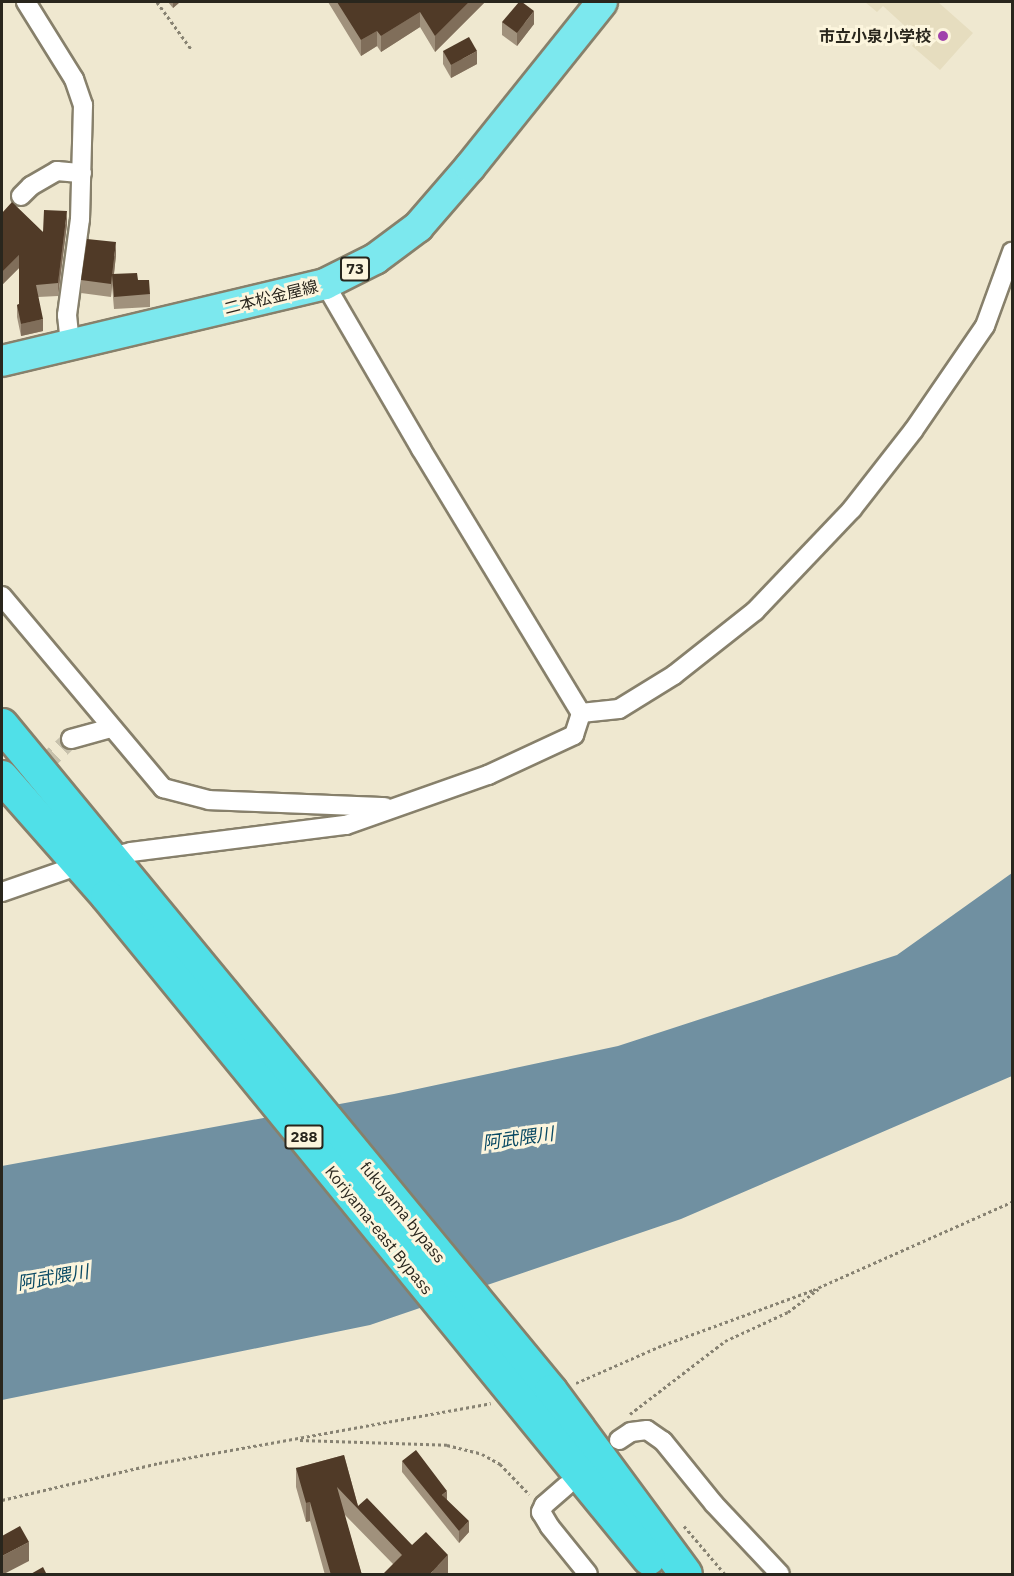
<!DOCTYPE html>
<meta charset="utf-8">
<style>
body{margin:0}
#map{position:relative;width:1014px;height:1576px;overflow:hidden;background:#efe8d0;font-family:"IBM Plex Sans","Noto Sans JP",sans-serif}
div>[style]{position:absolute}
[style*='--x']{left:calc(var(--x)*1px);top:calc(var(--y)*1px);width:calc(var(--w)*1px);rotate:calc(var(--a)*1deg)}
.built>*{inset:0;background:#e6ddbf}
.water>*{inset:0;background:#7090a1}
.minor-tunnel>*{height:18px;margin-top:-9px;transform-origin:0;background:repeating-linear-gradient(90deg,#c7c1ac 0 18px,transparent 0 27px)}
.path>*{height:3px;margin-top:-1.5px;transform-origin:0;background:repeating-linear-gradient(90deg,#878272 0 3px,transparent 0 6px)}
.roads{filter:drop-shadow(2px 0 #87806b) drop-shadow(-2px 0 #87806b) drop-shadow(0 2px #87806b) drop-shadow(0 -2px #87806b)}
.minor>*{height:18px;margin:-9px;padding:0 9px;transform-origin:9px;border-radius:9px;background:#fff}
.primary>*{height:30px;margin:-15px;padding:0 15px;transform-origin:15px;border-radius:15px;background:#7ce8ee}
.trunk>*{height:32px;margin:-16px;padding:0 16px;transform-origin:16px;border-radius:16px;background:#50e0e8}
.wall>*{inset:0;background:#a0917c}
.shaded-wall>*{inset:0;background:#806e5a}
.building>*{inset:0;background:#503a27}
.dots>*{width:16px;height:16px;translate:-50% -50%;box-sizing:border-box;border:3px solid #fcf5dd;border-radius:50%}
span{translate:-50% -50%;white-space:nowrap;text-align:center;line-height:1.15;-webkit-text-stroke:6px #fcf5dd;paint-order:stroke}
.shield-label span{padding:2px 4px;background:#fcf5dd;border:2px solid;border-radius:4px;-webkit-text-stroke-width:0}
.shield-label{font-size:15px;color:#29261d;font-weight:700}
.poi-label{font-size:16px;color:#29261d;font-weight:700}
.right{translate:-100% -50%;text-align:right}
.street-label{font-size:16px;color:#29261d}
.water-label{font-size:18px;color:#0a4a64;font-style:italic}
.frame{position:absolute;inset:0;border:3px solid #29261d;pointer-events:none}
</style>
<div id="map">
<div class="built">
<div style="clip-path:polygon(865px 2px,938px 2px,973px 33px,940px 70px,912px 46px,918px 38px,883px 6px,877px 12px)"></div>
</div>
<div class="water">
<div style="clip-path:polygon(1012px 873px,1012px 1076px,681px 1219px,370px 1325px,2px 1400px,2px 1166px,394px 1094px,618px 1046px,897px 955px)"></div>
</div>
<div class="minor-tunnel">
<div style="--x:2;--y:803;--w:94;--a:-42.8"></div>
</div>
<div class="path">
<div style="--x:157;--y:2;--w:58;--a:54.1"></div>
<div style="--x:576;--y:1383;--w:95;--a:-23.6"></div>
<div style="--x:663;--y:1345;--w:160;--a:-20.1"></div>
<div style="--x:813;--y:1290;--w:218;--a:-23.9"></div>
<div style="--x:630;--y:1414;--w:120;--a:-37.5"></div>
<div style="--x:725;--y:1341;--w:69;--a:-24.7"></div>
<div style="--x:788;--y:1312;--w:38;--a:-37"></div>
<div style="--x:300;--y:1440;--w:147;--a:1.9"></div>
<div style="--x:447;--y:1445;--w:36;--a:14"></div>
<div style="--x:482;--y:1454;--w:21;--a:29"></div>
<div style="--x:500;--y:1464;--w:42;--a:46"></div>
<div style="--x:2;--y:1500;--w:161;--a:-13.3"></div>
<div style="--x:159;--y:1463;--w:337;--a:-10.2"></div>
<div style="--x:684;--y:1526;--w:63;--a:49.5"></div>
</div>
<div class="roads">
<div class="minor">
<div style="--x:26;--y:2;--w:91;--a:58.1"></div>
<div style="--x:74;--y:79;--w:28;--a:71"></div>
<div style="--x:83;--y:105;--w:114;--a:91.5"></div>
<div style="--x:80;--y:219;--w:97;--a:97.7"></div>
<div style="--x:67;--y:315;--w:30;--a:84"></div>
<div style="--x:21;--y:196;--w:14;--a:-45"></div>
<div style="--x:31;--y:186;--w:30;--a:-30"></div>
<div style="--x:57;--y:171;--w:25;--a:5"></div>
<div style="--x:325;--y:284;--w:191;--a:59.8"></div>
<div style="--x:421;--y:449;--w:309;--a:58.8"></div>
<div style="--x:2;--y:596;--w:251;--a:50"></div>
<div style="--x:163;--y:788;--w:48;--a:14.6"></div>
<div style="--x:209;--y:800;--w:176;--a:2.3"></div>
<div style="--x:71;--y:739;--w:41;--a:-15.4"></div>
<div style="--x:111;--y:857;--w:21;--a:-14"></div>
<div style="--x:131;--y:852;--w:217;--a:-7.2"></div>
<div style="--x:346;--y:825;--w:151;--a:-19.4"></div>
<div style="--x:488;--y:775;--w:95;--a:-24.9"></div>
<div style="--x:574;--y:735;--w:23;--a:-72"></div>
<div style="--x:581;--y:713;--w:38;--a:-6"></div>
<div style="--x:619;--y:709;--w:65;--a:-31.7"></div>
<div style="--x:674;--y:675;--w:103;--a:-38.3"></div>
<div style="--x:755;--y:611;--w:141;--a:-46.4"></div>
<div style="--x:852;--y:509;--w:99;--a:-52"></div>
<div style="--x:913;--y:431;--w:127;--a:-55.6"></div>
<div style="--x:985;--y:326;--w:79;--a:-70"></div>
<div style="--x:2;--y:892;--w:83;--a:-19.1"></div>
<div style="--x:619;--y:1440;--w:14;--a:-34"></div>
<div style="--x:631;--y:1432;--w:16;--a:-7"></div>
<div style="--x:647;--y:1430;--w:19;--a:35"></div>
<div style="--x:663;--y:1441;--w:81;--a:51"></div>
<div style="--x:714;--y:1504;--w:96;--a:46.7"></div>
<div style="--x:566;--y:1486;--w:29;--a:139"></div>
<div style="--x:544;--y:1505;--w:8;--a:113"></div>
<div style="--x:541;--y:1512;--w:17;--a:59"></div>
<div style="--x:550;--y:1527;--w:60;--a:51"></div>
</div>
<div class="primary">
<div style="--x:2;--y:361;--w:332;--a:-13.4"></div>
<div style="--x:325;--y:284;--w:56;--a:-26.6"></div>
<div style="--x:375;--y:259;--w:54;--a:-36.7"></div>
<div style="--x:418;--y:227;--w:79;--a:-49.1"></div>
<div style="--x:470;--y:167;--w:211;--a:-51.3"></div>
</div>
<div class="trunk">
<div style="--x:2;--y:725;--w:863;--a:50.5"></div>
<div style="--x:551;--y:1391;--w:227;--a:53.6"></div>
<div style="--x:2;--y:777;--w:159;--a:48.6"></div>
<div style="--x:107;--y:896;--w:856;--a:50.73"></div>
</div>
</div>
<div class="wall">
<div style="clip-path:polygon(168px 2px,180px 2px,173px 8px)"></div>
<div style="clip-path:polygon(328px 2px,485px 2px,435px 52px,420px 27px,381px 52px,377px 46px,361px 56px)"></div>
<div style="clip-path:polygon(502px 22px,534px 24px,517px 46px,502px 35px)"></div>
<div style="clip-path:polygon(443px 51px,477px 64px,451px 78px,443px 64px)"></div>
<div style="clip-path:polygon(2px 213px,43px 232px,67px 224px,58px 296px,38px 297px,43px 331px,21px 336px,17px 317px,17px 305px,19px 304px,19px 268px,3px 284px,2px 282px)"></div>
<div style="clip-path:polygon(116px 255px,114px 274px,138px 280px,150px 294px,150px 307px,114px 309px,112px 285px,111px 297px,81px 293px,81px 280px)"></div>
<div style="clip-path:polygon(344px 1455px,358px 1506px,412px 1545px,448px 1574px,393px 1564px,344px 1514px,362px 1575px,325px 1575px,310px 1521px,306px 1522px,296px 1487px,296px 1468px)"></div>
<div style="clip-path:polygon(402px 1461px,447px 1500px,469px 1532px,459px 1543px,402px 1472px)"></div>
</div>
<div class="shaded-wall">
<div style="clip-path:polygon(173px 2px,180px 2px,173px 8px)"></div>
<div style="clip-path:polygon(469px 2px,485px 2px,435px 52px,435px 36px)"></div>
<div style="clip-path:polygon(534px 11px,534px 24px,517px 46px,517px 33px)"></div>
<div style="clip-path:polygon(420px 12px,420px 27px,381px 52px,381px 36px)"></div>
<div style="clip-path:polygon(377px 31px,377px 46px,361px 56px,361px 40px)"></div>
<div style="clip-path:polygon(477px 51px,477px 64px,451px 78px,451px 65px)"></div>
<div style="clip-path:polygon(67px 211px,67px 224px,58px 296px,58px 283px)"></div>
<div style="clip-path:polygon(116px 242px,116px 255px,113px 282px,112px 274px,111px 297px,111px 284px)"></div>
<div style="clip-path:polygon(19px 255px,19px 268px,3px 284px,3px 271px)"></div>
<div style="clip-path:polygon(43px 319px,43px 331px,21px 336px,21px 324px)"></div>
<div style="clip-path:polygon(447px 1491px,447px 1502px,442px 1495px)"></div>
<div style="clip-path:polygon(310px 1502px,310px 1521px,306px 1522px,306px 1503px)"></div>
<div style="clip-path:polygon(469px 1521px,469px 1532px,459px 1543px,459px 1531px)"></div>
<div style="clip-path:polygon(29px 1542px,29px 1561px,2px 1575px,2px 1556px)"></div>
<div style="clip-path:polygon(448px 1555px,448px 1574px,429px 1575px)"></div>
</div>
<div class="building">
<div style="clip-path:polygon(337px 2px,469px 2px,435px 36px,420px 12px,381px 36px,377px 31px,361px 40px)"></div>
<div style="clip-path:polygon(519px 2px,522px 2px,534px 11px,517px 33px,502px 22px)"></div>
<div style="clip-path:polygon(469px 37px,477px 51px,451px 65px,443px 51px)"></div>
<div style="clip-path:polygon(12px 202px,43px 232px,44px 210px,67px 211px,58px 283px,36px 285px,43px 319px,21px 324px,17px 305px,19px 304px,19px 255px,3px 271px,2px 269px,2px 213px)"></div>
<div style="clip-path:polygon(87px 239px,116px 242px,111px 284px,81px 280px)"></div>
<div style="clip-path:polygon(137px 273px,138px 280px,149px 280px,150px 294px,114px 297px,112px 274px)"></div>
<div style="clip-path:polygon(416px 1450px,447px 1491px,442px 1495px,469px 1521px,459px 1531px,402px 1461px)"></div>
<div style="clip-path:polygon(344px 1455px,358px 1506px,367px 1498px,412px 1545px,426px 1532px,448px 1555px,429px 1575px,382px 1575px,402px 1555px,337px 1487px,362px 1575px,331px 1575px,310px 1502px,306px 1503px,296px 1468px)"></div>
<div style="clip-path:polygon(20px 1526px,29px 1542px,2px 1556px,2px 1536px)"></div>
<div style="clip-path:polygon(43px 1567px,47px 1575px,29px 1575px)"></div>
</div>
<div class="dots">
<div style="left:943px;top:36px;background:#a143ac"></div>
</div>
<div class="shield-label">
<span style="left:355px;top:269px">73</span>
<span style="left:304px;top:1137px">288</span>
</div>
<div class="poi-label">
<span class="right" style="left:931px;top:36px">市立小泉小学校</span>
</div>
<div class="street-label">
<span style="left:271px;top:297px;rotate:-14deg">二本松金屋線</span>
<span style="left:403px;top:1212px;rotate:51deg">fukuyama bypass</span>
<span style="left:379px;top:1230px;rotate:51deg">Koriyama-east Bypass</span>
</div>
<div class="water-label">
<span style="left:518px;top:1139px;rotate:-8deg">阿武隈川</span>
<span style="left:53px;top:1278px;rotate:-10deg">阿武隈川</span>
</div>
<div class="frame"></div>
</div>
